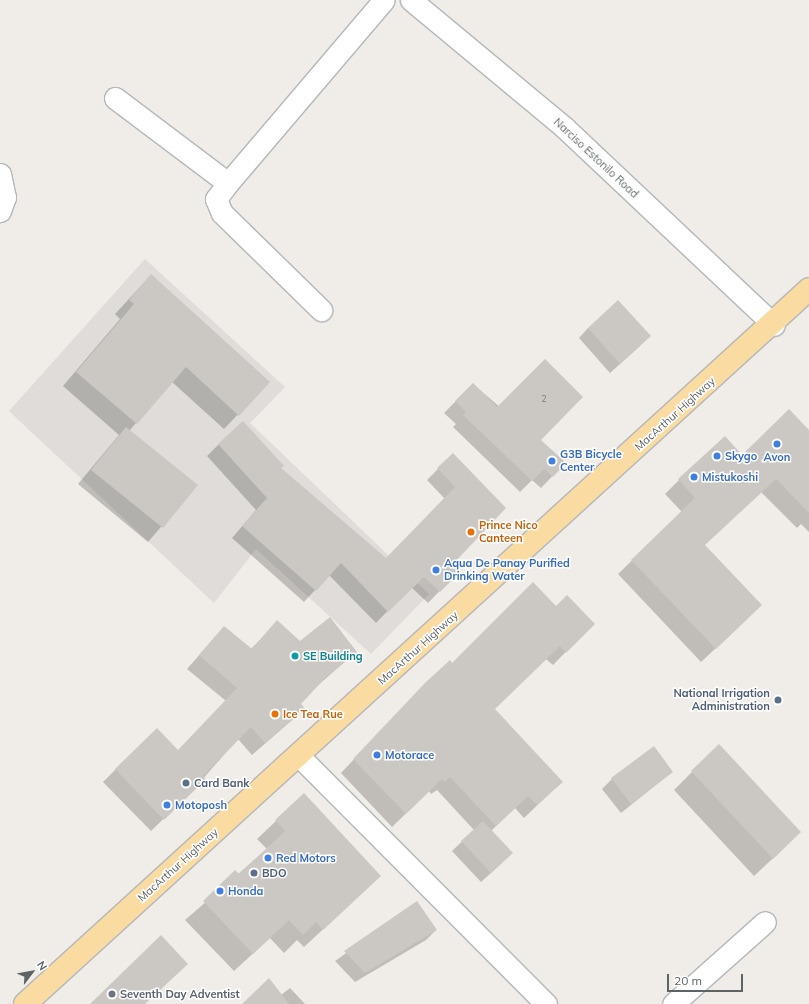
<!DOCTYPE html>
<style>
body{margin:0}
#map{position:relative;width:809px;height:1004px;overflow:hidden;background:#f0ece7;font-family:Mulish,sans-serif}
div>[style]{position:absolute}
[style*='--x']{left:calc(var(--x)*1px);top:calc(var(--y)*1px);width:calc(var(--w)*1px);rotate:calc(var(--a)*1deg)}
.industrial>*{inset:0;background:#dfdcd9}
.shadow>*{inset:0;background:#0003}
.building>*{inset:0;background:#cbc7c3}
.roads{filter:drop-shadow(1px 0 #b4b7bb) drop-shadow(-1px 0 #b4b7bb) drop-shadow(0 1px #b4b7bb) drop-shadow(0 -1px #b4b7bb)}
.minor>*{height:21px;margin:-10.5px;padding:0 10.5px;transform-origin:10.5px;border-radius:10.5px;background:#fff}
.trunk>*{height:22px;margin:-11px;padding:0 11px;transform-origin:11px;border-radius:11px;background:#fadca2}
.dots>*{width:11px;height:11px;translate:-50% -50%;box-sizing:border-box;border:2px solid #fff;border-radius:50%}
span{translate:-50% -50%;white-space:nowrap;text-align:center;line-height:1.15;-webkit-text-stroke:3px #fff;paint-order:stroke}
.number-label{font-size:9px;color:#797c7d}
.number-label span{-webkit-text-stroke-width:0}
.street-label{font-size:11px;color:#5e6366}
.shop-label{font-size:11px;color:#366cbe;font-weight:700}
.left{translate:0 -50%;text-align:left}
.food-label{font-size:11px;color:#c56008;font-weight:700}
.culture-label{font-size:11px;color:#0d838f;font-weight:700}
.service-label{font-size:11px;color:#4e5e75;font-weight:700}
.right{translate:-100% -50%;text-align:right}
.worship-label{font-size:11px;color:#5b616d;font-weight:700}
.north{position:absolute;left:12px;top:952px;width:40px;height:40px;-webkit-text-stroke:3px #fff;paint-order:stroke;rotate:58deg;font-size:11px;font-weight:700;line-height:16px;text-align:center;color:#5e6366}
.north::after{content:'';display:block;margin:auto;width:14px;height:18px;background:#5e6366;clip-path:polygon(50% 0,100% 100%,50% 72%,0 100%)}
.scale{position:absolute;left:667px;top:974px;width:76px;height:18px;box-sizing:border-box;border:2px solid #5e6366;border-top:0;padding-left:5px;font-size:12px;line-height:14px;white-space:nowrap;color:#5e6366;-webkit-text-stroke:3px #fff;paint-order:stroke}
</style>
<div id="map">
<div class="industrial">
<div style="clip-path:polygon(145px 259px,285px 387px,250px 423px,429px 594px,371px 654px,256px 549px,214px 603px,9px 411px)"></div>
</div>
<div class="shadow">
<div style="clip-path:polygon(151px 275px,269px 382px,224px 429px,172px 382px,129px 431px,196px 486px,148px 542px,78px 484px,119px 435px,63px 386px,120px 319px,115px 314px)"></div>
<div style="clip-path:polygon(588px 328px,640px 346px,610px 373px,579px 338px)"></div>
<div style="clip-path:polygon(473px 384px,565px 463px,541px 488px,532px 480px,520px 492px,453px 427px,456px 424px,444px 413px)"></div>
<div style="clip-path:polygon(809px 431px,809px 532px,801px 524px,797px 528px,761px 492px,704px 545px,747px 619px,701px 662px,618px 574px,682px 512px,665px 494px,679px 480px)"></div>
<div style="clip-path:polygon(219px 444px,280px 468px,386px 559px,445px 499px,427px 480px,453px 454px,505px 508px,451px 564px,459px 571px,428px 603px,411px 587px,376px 623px,329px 575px,304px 602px,232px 538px,256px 510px,207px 456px)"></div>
<div style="clip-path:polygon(556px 607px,593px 624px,553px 665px,546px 659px,494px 709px,548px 795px,524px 818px,515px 808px,491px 831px,502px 863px,481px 882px,452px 851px,474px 830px,437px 790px,431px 794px,429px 791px,392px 827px,341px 773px,412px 698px,452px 664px)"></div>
<div style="clip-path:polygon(277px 622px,300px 642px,356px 652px,316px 687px,300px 704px,304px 709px,291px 721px,252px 755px,238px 739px,192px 791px,151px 831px,103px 782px,116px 769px,178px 751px,226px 701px,187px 669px,224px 627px,251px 649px)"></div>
<div style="clip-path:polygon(672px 772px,621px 813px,602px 789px,612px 779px)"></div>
<div style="clip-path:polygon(692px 772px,782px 850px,754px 876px,674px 790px)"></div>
<div style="clip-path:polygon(276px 821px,380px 876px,304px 947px,297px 940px,284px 953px,270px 938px,234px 971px,185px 920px,267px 849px,257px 839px)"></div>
<div style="clip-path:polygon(417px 903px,436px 930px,426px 940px,355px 982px,335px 961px)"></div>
<div style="clip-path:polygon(290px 988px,305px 1004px,243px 1004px,281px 995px)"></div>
</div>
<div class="building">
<div style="clip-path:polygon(151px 274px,270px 382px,239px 416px,186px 367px,137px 424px,76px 372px,134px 304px,129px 300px)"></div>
<div style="clip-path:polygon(618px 300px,651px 336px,620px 364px,588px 328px)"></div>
<div style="clip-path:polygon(545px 359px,583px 397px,541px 440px,566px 463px,553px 477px,544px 469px,532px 481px,463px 415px,466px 412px,455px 401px,473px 383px,497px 407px)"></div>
<div style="clip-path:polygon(789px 409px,809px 430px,809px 513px,776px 479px,705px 545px,762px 605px,716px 649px,631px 560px,695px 498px,678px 479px,725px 436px,742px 455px)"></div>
<div style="clip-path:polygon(243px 421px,284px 466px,281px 468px,386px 558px,455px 487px,437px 468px,453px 453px,506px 508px,453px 564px,461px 571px,440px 592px,424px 577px,388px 612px,341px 563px,316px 591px,242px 526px,267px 498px,218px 444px)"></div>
<div style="clip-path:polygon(126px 427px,198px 485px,163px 528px,91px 470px)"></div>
<div style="clip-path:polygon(533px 582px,556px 606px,567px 595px,595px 624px,566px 653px,560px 646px,495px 709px,563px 782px,537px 805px,528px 796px,496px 826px,450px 777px,445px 782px,442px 779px,406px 814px,353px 759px,425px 683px,450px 660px,452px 663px)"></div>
<div style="clip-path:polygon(330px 617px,357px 652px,325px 678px,301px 704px,305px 709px,265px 743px,251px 727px,203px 776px,206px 779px,164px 820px,115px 769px,157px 728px,178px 750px,237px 688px,199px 655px,224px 626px,252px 649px,277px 620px,300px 641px)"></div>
<div style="clip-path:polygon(719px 744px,801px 832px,773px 859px,691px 771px)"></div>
<div style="clip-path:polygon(654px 746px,673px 772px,631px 804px,611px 778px)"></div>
<div style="clip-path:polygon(304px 793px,381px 876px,323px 930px,316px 922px,303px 935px,289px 920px,253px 954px,203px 901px,235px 870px,239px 874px,285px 831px,275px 820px)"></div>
<div style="clip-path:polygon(483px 821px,513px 853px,491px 873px,461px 841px)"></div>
<div style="clip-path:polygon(417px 901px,437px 930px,365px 973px,344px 951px)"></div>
<div style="clip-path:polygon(161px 935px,188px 964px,145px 1004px,90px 1004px)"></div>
<div style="clip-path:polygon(269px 978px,289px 1004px,242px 1004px)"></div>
</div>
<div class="roads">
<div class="minor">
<div style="--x:411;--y:0;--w:200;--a:39.7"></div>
<div style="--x:565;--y:128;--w:287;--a:43.3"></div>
<div style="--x:115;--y:98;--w:141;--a:37"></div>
<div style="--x:228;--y:183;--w:240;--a:-49.6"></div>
<div style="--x:0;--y:174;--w:24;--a:78"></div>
<div style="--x:5;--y:197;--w:15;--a:110"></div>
<div style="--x:228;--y:183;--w:20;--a:127"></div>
<div style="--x:216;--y:199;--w:15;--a:67"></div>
<div style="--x:222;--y:213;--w:139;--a:44.4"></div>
<div style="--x:299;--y:756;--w:350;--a:45.1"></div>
<div style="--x:673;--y:1004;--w:123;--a:-41.7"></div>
</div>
<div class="trunk">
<div style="--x:25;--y:1004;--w:1061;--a:-42.36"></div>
</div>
</div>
<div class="dots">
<div style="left:777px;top:444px;background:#3f7fe0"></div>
<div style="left:717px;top:456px;background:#3f7fe0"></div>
<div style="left:552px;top:461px;background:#3f7fe0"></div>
<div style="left:694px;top:477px;background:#3f7fe0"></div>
<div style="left:471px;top:532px;background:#e8710a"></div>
<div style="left:436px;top:570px;background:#3f7fe0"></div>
<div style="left:295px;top:656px;background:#0f9aa8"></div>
<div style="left:778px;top:700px;background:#5c6f8a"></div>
<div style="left:275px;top:714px;background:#e8710a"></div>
<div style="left:377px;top:755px;background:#3f7fe0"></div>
<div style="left:186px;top:783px;background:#5c6f8a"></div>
<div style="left:167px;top:805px;background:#3f7fe0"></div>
<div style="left:268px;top:858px;background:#3f7fe0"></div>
<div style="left:254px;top:873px;background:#5c6f8a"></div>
<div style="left:220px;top:891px;background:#3f7fe0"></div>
<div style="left:112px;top:994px;background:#6b7280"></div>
</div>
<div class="number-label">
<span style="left:544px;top:399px">2</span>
</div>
<div class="street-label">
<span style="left:596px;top:158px;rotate:43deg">Narciso Estonilo Road</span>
<span style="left:675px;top:414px;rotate:-42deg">MacArthur Highway</span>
<span style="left:418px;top:648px;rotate:-42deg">MacArthur Highway</span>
<span style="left:178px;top:865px;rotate:-42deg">MacArthur Highway</span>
</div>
<div class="shop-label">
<span class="left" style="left:560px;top:461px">G3B Bicycle<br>Center</span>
<span class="left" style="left:725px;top:456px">Skygo</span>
<span style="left:777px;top:457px">Avon</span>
<span class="left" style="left:702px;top:477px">Mistukoshi</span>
<span class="left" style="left:444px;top:570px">Aqua De Panay Purified<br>Drinking Water</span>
<span class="left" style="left:385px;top:755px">Motorace</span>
<span class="left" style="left:175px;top:805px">Motoposh</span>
<span class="left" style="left:276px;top:858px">Red Motors</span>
<span class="left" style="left:228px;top:891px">Honda</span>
</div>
<div class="food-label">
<span class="left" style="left:479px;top:532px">Prince Nico<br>Canteen</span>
<span class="left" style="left:283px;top:714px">Ice Tea Rue</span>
</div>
<div class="culture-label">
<span class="left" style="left:303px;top:656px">SE Building</span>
</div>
<div class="service-label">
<span class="right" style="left:770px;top:700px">National Irrigation<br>Administration</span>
<span class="left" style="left:194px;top:783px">Card Bank</span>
<span class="left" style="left:262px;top:873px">BDO</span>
</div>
<div class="worship-label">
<span class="left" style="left:120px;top:994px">Seventh Day Adventist</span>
</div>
<div class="north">N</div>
<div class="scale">20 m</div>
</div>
